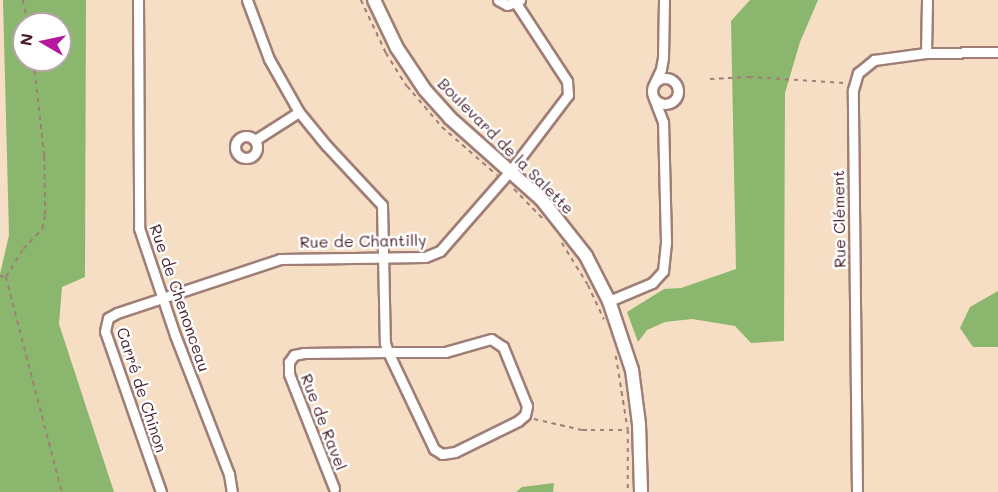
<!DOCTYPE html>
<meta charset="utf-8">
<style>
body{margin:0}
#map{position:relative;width:998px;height:492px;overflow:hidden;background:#f5dec3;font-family:Mali,sans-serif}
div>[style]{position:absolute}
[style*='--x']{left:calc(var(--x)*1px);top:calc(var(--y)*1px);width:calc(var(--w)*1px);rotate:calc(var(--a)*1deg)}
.forest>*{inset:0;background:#8bb66d}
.path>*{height:1.5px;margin-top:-0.75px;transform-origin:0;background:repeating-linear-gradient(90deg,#a07e77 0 4.5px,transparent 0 9px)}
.roads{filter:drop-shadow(2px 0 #a07e77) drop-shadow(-2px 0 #a07e77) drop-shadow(0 2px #a07e77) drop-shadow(0 -2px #a07e77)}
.street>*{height:9px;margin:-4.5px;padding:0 4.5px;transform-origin:4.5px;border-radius:4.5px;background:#fff}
.street>.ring{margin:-4.5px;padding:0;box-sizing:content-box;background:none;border:9px solid #fff;border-radius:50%}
.secondary>*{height:12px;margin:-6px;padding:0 6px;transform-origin:6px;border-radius:6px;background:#fff}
span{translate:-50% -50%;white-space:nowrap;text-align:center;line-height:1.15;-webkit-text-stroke:5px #fff;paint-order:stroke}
.street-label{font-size:16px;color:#4a1f2b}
.north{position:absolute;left:12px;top:12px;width:60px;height:60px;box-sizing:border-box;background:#fff;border:2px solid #b7a5aa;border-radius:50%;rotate:279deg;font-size:16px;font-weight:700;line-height:24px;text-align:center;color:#4a1f2b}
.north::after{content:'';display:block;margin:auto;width:21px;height:27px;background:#b5179e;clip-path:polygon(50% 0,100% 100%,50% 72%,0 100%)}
</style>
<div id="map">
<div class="forest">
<div style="clip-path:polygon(evenodd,3px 0,86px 0,85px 277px,62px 287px,59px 324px,114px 492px,0 492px,0 274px,9px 235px,3px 0,24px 24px,60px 24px,60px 60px,24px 60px,24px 24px)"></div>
<div style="clip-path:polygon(750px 0,818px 0,800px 42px,785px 93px,784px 341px,751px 343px,735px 326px,692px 319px,665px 322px,647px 330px,638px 342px,627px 312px,664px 289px,681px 288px,736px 269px,731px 21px)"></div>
<div style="clip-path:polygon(998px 291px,998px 347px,973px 347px,960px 328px,970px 307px)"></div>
<div style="clip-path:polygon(554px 483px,553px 492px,516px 492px,522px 487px)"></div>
</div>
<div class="path">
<div style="--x:23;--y:0;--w:25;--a:78"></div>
<div style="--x:361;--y:0;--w:59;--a:64.7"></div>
<div style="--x:386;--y:53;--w:39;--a:58"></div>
<div style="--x:407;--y:86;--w:54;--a:49.5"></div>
<div style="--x:442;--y:127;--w:73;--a:41.1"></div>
<div style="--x:710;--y:79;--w:39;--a:-3"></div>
<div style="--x:749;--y:77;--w:96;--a:3.6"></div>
<div style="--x:514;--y:189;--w:43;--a:45.9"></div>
<div style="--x:562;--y:243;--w:49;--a:58.2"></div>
<div style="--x:588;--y:285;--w:38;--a:65"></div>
<div style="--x:0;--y:276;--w:6;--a:9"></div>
<div style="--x:6;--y:277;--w:222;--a:75.4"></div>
<div style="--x:6;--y:277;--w:33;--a:-59"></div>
<div style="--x:23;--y:249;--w:28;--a:-46"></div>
<div style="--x:42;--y:229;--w:14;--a:-78"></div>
<div style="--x:45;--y:215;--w:59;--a:-91"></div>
<div style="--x:44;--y:156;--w:97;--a:-96.5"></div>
<div style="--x:616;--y:356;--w:75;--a:80.8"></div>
<div style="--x:628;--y:430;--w:62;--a:90"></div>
<div style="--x:534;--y:419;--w:49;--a:12.9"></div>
<div style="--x:582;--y:430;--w:45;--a:0"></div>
</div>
<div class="roads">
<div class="street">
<div style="--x:138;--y:0;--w:228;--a:89.7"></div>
<div style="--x:139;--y:228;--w:113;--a:71.4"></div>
<div style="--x:175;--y:335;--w:149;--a:68.8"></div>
<div style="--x:229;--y:474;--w:18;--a:81"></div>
<div style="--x:247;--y:0;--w:63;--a:69.6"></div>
<div style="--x:269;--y:59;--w:61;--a:60.5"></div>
<div style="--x:299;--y:112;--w:43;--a:50.7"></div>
<div style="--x:326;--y:145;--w:82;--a:47"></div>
<div style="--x:382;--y:205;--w:138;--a:88.8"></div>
<div style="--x:385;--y:343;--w:9;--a:72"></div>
<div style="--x:388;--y:352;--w:107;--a:64.6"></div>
<div style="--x:434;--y:449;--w:9;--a:32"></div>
<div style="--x:442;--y:454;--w:13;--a:-9"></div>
<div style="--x:455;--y:452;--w:70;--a:-26.2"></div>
<div style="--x:518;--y:421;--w:9;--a:-41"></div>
<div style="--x:525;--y:415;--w:9;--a:-77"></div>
<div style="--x:527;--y:406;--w:64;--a:-112.1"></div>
<div style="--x:503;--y:347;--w:14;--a:-146"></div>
<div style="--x:491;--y:339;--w:48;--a:164.2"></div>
<div style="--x:445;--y:352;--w:57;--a:180"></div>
<div style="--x:388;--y:352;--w:84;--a:179.3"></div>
<div style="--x:304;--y:353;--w:10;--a:169"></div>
<div style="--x:294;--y:355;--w:9;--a:126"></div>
<div style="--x:289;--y:362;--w:12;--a:90"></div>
<div style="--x:289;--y:374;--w:123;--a:68.5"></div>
<div style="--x:498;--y:0;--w:10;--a:29"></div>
<div style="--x:507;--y:5;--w:14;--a:-21"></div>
<div style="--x:926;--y:53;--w:72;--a:-0.8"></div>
<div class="ring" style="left:652px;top:78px;width:17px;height:17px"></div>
<div style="--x:655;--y:82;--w:14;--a:-65"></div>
<div style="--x:661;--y:69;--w:11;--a:-80"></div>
<div style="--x:663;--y:58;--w:58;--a:-89"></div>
<div class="ring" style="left:235px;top:136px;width:13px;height:13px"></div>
<div style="--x:255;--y:140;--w:52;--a:-32.5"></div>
<div style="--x:609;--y:301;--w:47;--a:-22.7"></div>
<div style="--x:652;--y:283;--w:16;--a:-47"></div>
<div style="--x:663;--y:271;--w:29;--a:-84"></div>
<div style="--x:666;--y:242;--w:120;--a:-91.4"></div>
<div style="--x:663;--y:122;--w:25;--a:-111"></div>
<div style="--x:161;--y:492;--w:170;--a:-109.2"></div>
<div style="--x:105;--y:331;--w:13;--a:-77"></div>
<div style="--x:108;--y:318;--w:10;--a:-29"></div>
<div style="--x:117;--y:313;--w:172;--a:-18.3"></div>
<div style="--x:280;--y:259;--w:145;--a:-0.8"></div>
<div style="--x:425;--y:257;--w:16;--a:-22"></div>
<div style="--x:440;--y:251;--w:108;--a:-48.8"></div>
<div style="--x:511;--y:170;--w:94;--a:-52.8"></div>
<div style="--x:568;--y:95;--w:14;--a:-94"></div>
<div style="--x:567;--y:81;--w:93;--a:-123.2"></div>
<div style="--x:857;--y:492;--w:402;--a:-90.6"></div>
<div style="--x:853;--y:90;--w:18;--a:-74"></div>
<div style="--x:858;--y:73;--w:21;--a:-39"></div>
<div style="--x:874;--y:60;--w:52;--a:-7.7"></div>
<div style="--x:926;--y:53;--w:53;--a:-88.9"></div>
</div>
<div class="secondary">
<div style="--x:374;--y:0;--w:53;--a:64.4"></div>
<div style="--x:397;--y:48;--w:50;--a:56.3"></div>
<div style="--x:425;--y:90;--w:38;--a:48"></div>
<div style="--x:450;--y:118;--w:123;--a:41.7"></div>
<div style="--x:542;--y:200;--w:71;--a:51.8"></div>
<div style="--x:586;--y:256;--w:51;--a:62.9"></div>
<div style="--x:609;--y:301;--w:73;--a:71.6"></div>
<div style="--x:632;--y:370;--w:54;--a:82.6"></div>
<div style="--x:639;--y:424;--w:68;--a:88.3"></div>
</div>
</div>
<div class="street-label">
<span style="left:506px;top:146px;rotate:45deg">Boulevard de la Salette</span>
<span style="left:839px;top:219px;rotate:-91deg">Rue Clément</span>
<span style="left:363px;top:241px;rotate:-1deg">Rue de Chantilly</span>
<span style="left:180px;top:298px;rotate:71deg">Rue de Chenonceau</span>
<span style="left:142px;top:390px;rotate:72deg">Carré de Chinon</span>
<span style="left:324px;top:422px;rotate:69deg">Rue de Ravel</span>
</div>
<div class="north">N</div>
</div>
